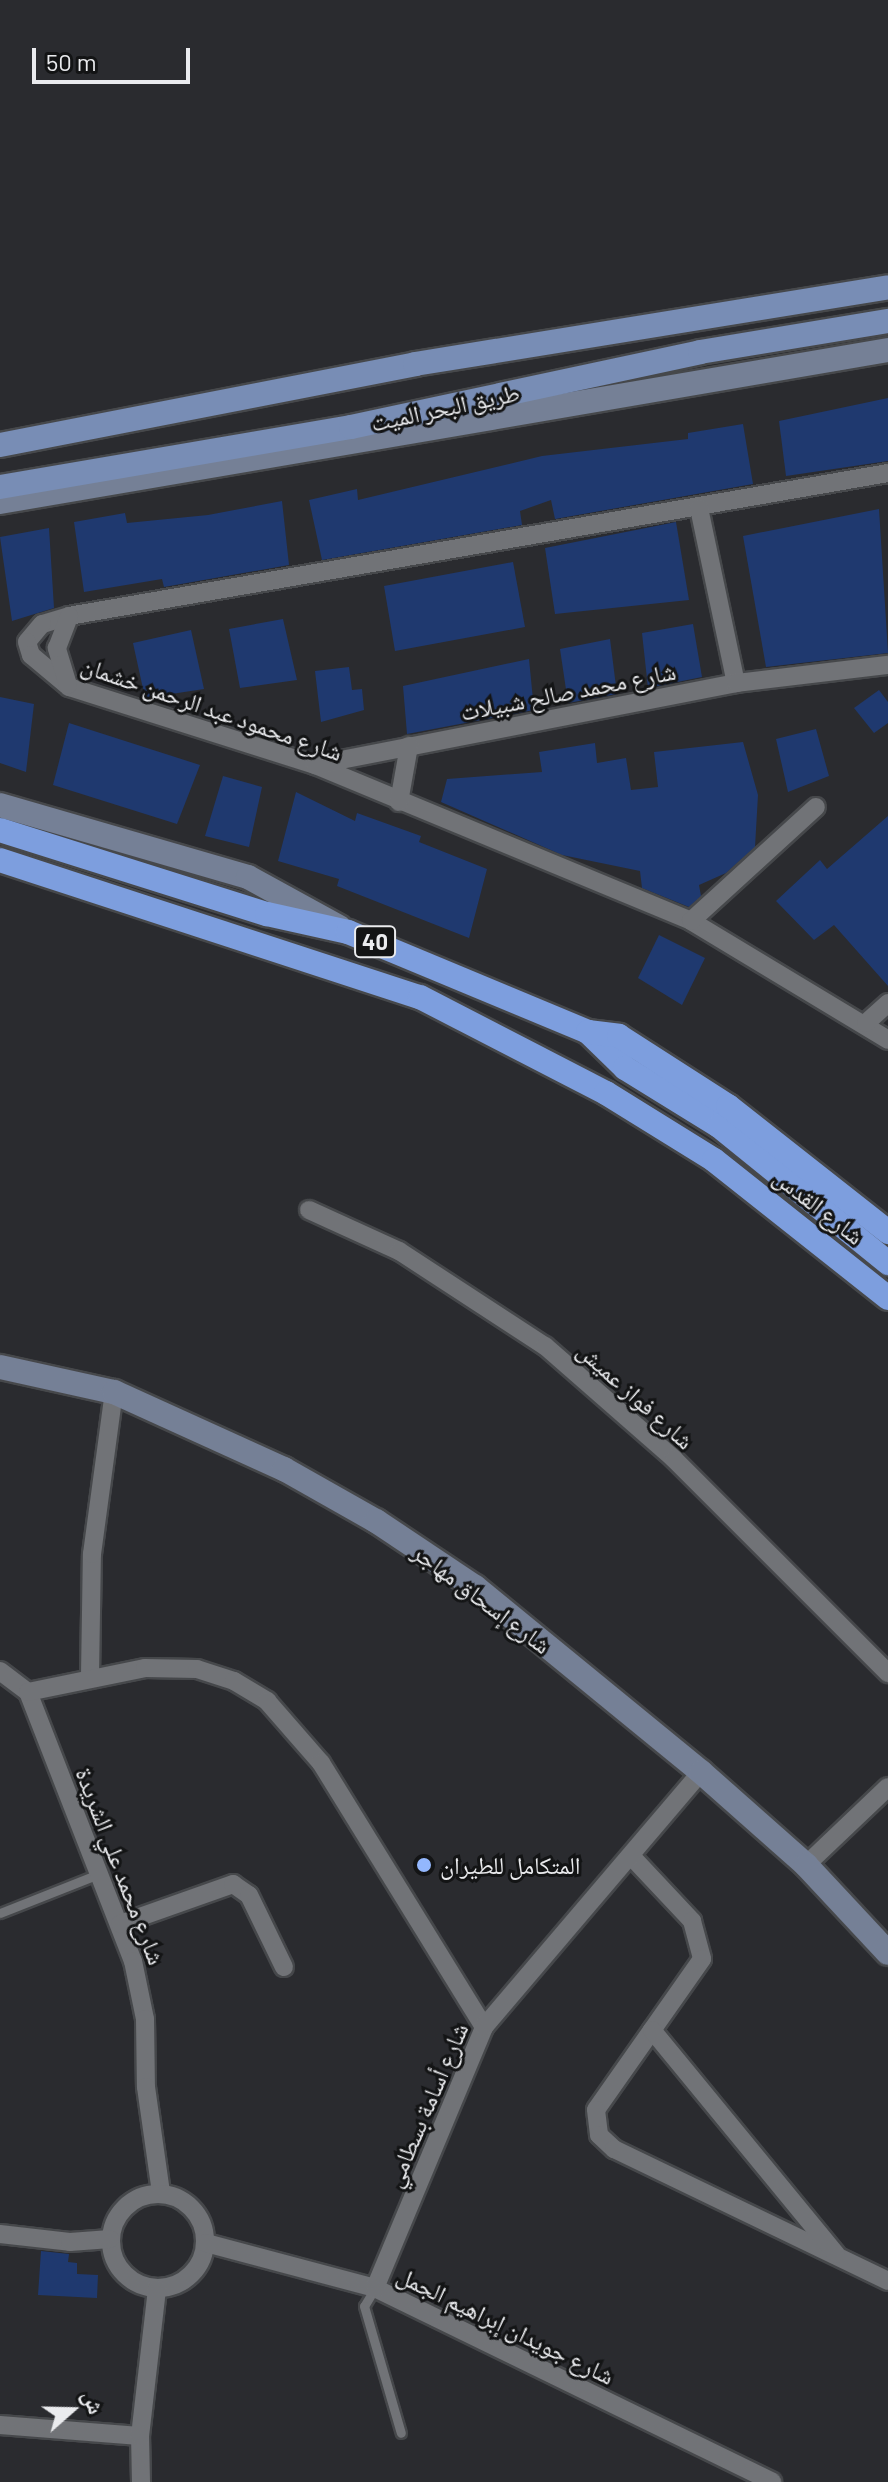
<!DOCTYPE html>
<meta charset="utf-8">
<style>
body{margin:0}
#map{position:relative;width:888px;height:2482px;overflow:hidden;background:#2a2b2f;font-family:Barlow,"Noto Naskh Arabic",sans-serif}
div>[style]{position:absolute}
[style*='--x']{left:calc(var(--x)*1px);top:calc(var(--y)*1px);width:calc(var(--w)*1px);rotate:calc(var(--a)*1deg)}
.building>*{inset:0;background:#1f396f}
.roads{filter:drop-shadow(2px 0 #46484b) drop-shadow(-2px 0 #46484b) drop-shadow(0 2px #46484b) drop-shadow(0 -2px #46484b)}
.lane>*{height:9px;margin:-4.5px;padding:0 4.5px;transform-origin:4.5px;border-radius:4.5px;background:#717377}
.street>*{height:18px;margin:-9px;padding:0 9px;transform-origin:9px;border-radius:9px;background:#717377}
.street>.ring{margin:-9px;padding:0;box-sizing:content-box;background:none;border:18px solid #717377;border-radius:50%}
.secondary>*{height:24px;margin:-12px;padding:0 12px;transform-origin:12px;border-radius:12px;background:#758096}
.primary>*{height:24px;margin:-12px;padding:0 12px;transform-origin:12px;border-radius:12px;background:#788db5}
.highway>*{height:24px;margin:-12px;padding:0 12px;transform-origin:12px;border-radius:12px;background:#7d9ede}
.dots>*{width:22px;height:22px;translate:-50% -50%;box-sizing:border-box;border:4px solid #131415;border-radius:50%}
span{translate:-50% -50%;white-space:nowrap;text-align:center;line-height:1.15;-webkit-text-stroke:6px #131415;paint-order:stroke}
.shield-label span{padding:2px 6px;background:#131415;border:2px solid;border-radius:6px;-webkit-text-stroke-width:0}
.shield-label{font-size:22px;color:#eaebee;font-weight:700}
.street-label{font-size:24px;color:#eaebee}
.poi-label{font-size:24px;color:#eaebee}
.left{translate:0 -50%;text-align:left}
.north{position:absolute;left:32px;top:2370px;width:80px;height:80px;-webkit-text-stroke:6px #131415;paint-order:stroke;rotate:70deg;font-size:22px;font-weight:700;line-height:32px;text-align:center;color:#eaebee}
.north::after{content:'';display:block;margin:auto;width:28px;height:36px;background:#eaebee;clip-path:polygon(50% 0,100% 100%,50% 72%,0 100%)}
.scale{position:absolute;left:32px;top:48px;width:158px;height:36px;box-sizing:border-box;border:4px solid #eaebee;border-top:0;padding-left:10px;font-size:24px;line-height:28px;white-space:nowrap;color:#eaebee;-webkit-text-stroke:6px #131415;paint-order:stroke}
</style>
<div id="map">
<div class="building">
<div style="clip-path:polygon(888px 398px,888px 461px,786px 476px,779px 421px)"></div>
<div style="clip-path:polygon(743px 424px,753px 484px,555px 519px,551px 500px,520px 511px,522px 525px,322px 560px,309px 500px,357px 489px,358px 500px,542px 456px,688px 439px,688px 433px)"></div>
<div style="clip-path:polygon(282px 501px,289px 565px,164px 587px,162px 579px,84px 592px,74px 522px,125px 513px,127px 523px,208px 515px)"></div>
<div style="clip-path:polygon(879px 509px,888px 653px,766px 667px,743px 536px)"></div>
<div style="clip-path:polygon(676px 522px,689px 600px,555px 614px,545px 548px)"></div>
<div style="clip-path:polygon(49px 528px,54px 608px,12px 621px,0 537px)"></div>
<div style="clip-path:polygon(513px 562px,525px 627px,395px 651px,384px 586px)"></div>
<div style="clip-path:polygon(283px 619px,297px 680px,240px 688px,229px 629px)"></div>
<div style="clip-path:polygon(693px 624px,702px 677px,648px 688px,642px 633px)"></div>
<div style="clip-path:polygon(191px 630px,204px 689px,145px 698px,133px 643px)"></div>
<div style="clip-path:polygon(610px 639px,617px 694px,568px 703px,560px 649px)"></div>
<div style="clip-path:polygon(529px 659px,534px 710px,407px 734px,403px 686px)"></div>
<div style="clip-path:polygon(349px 667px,352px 690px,362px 689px,364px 710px,321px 722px,315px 671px)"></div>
<div style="clip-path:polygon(879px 690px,888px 702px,888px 723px,874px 733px,854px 708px)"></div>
<div style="clip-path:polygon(0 697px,34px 704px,26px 772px,0 763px)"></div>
<div style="clip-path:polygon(69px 723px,200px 765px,177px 824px,53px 785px)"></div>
<div style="clip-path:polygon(816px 729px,829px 776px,788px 792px,776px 739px)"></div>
<div style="clip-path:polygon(743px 742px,758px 795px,755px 847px,726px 873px,699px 885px,701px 896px,689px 907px,642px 888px,640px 871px,562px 855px,441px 802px,447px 779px,542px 772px,539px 752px,595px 743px,597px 763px,626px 758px,631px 790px,658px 787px,654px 752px)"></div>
<div style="clip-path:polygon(223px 776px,262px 787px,249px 847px,205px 836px)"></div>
<div style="clip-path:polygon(296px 792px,355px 821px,357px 813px,421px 836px,419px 842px,487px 869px,469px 938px,337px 886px,339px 879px,278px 861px)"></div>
<div style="clip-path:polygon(888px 816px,888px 986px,834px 925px,814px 940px,776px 901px,820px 860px,827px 869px)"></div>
<div style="clip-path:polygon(659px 935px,705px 958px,682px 1005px,638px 978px)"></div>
<div style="clip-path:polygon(41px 2251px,69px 2254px,68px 2262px,77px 2263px,77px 2274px,98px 2275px,97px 2298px,38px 2295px)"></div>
</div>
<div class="roads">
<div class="lane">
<div style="--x:0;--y:1913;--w:109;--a:-21.6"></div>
<div style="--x:375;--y:2288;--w:21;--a:121"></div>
<div style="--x:364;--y:2306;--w:132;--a:73.8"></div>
</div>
<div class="street">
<div style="--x:888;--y:473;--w:831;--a:170.1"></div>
<div style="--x:69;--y:616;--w:28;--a:163"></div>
<div style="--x:42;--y:624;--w:23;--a:130"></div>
<div style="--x:27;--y:642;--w:14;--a:73"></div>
<div style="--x:31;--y:655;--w:50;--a:40.1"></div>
<div style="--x:69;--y:687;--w:258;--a:17.6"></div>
<div style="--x:315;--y:765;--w:407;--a:22.5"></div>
<div style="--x:691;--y:921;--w:230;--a:31.1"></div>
<div style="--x:699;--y:508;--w:179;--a:78.1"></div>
<div style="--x:68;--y:685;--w:39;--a:-107"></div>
<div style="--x:57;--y:648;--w:34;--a:-69"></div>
<div style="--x:315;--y:765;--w:429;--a:-11"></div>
<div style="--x:736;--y:683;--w:153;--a:-6.8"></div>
<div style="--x:399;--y:802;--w:57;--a:-79.9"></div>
<div style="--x:691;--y:921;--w:169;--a:-42.4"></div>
<div style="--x:866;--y:1023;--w:30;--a:-42"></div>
<div style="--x:309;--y:1210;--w:99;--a:24.5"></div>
<div style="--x:399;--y:1251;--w:174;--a:33.1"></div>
<div style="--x:545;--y:1346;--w:171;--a:41.2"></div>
<div style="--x:674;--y:1459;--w:303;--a:45"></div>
<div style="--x:0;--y:1671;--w:35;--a:37"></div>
<div style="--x:28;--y:1692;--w:289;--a:68.7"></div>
<div style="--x:133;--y:1961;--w:59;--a:78.3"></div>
<div style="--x:145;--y:2019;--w:68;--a:89.2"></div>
<div style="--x:146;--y:2087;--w:107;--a:81.9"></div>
<div style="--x:90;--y:1676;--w:122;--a:-89.1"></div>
<div style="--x:92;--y:1554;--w:163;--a:-82.3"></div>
<div style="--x:28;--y:1692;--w:119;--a:-11.6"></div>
<div style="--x:145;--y:1668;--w:52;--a:1.1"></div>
<div style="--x:197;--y:1669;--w:39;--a:18"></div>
<div style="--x:234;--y:1681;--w:39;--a:31"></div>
<div style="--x:267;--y:1701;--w:82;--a:48.9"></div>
<div style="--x:321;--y:1763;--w:310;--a:58.3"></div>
<div style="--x:632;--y:1857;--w:88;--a:46.8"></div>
<div style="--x:692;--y:1921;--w:39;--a:75"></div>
<div style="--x:702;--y:1959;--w:184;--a:125.1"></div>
<div style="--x:596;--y:2110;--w:25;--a:83"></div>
<div style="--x:599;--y:2135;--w:21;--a:43"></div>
<div style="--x:614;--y:2149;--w:304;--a:25.7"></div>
<div style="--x:806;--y:1865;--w:113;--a:-43.6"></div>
<div style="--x:120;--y:1924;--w:120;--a:-19.5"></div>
<div style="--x:233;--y:1884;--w:19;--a:35"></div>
<div style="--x:249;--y:1895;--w:80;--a:64.1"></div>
<div style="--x:652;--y:2030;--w:290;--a:50.6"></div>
<div class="ring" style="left:111px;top:2194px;width:76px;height:76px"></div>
<div style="--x:0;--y:2234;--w:70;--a:6.5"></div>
<div style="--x:70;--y:2242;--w:40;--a:-4.3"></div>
<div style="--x:206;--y:2243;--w:175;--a:14.9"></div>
<div style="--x:375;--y:2288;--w:442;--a:26"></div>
<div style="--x:375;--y:2288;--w:283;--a:-67.3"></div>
<div style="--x:484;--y:2027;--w:335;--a:-49.6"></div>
<div style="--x:0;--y:2425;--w:140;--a:4.5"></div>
<div style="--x:141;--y:2482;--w:46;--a:-91.2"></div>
<div style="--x:140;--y:2436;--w:148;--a:-83.4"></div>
</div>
<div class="secondary">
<div style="--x:0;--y:502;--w:901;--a:-9.71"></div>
<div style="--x:0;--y:805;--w:258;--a:16.2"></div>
<div style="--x:248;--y:877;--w:104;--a:28.8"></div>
<div style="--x:0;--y:1367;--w:117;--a:12.4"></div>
<div style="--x:114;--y:1392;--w:187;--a:24.4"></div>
<div style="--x:284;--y:1469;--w:106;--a:29.5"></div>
<div style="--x:376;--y:1521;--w:119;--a:33.7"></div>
<div style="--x:475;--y:1587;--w:292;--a:39.3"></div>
<div style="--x:701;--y:1772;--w:140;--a:41.5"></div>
<div style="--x:806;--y:1865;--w:120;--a:47"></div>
</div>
<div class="primary">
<div style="--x:0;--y:445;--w:423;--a:-11"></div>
<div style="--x:415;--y:364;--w:479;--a:-9.2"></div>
<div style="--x:0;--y:487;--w:356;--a:-9.7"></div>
<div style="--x:351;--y:427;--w:357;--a:-12.1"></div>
<div style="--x:700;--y:352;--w:191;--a:-9.4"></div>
</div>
<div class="highway">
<div style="--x:0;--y:830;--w:280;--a:17.5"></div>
<div style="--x:267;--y:914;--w:83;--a:12.5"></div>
<div style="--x:348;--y:932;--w:260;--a:22.6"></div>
<div style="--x:588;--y:1032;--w:52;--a:44.2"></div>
<div style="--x:625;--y:1068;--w:110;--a:31.7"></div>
<div style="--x:719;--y:1126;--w:218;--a:39"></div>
<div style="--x:0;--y:860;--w:442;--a:18.1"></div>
<div style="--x:420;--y:997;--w:209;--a:27.3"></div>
<div style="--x:606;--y:1093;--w:127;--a:31.8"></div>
<div style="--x:714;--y:1160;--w:222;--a:38.4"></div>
<div style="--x:588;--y:1032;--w:31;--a:7"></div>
<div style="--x:619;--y:1036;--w:130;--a:32.7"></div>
<div style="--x:728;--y:1106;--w:204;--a:38.2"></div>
</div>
</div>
<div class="dots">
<div style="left:424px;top:1865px;background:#93b7fd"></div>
</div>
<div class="shield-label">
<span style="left:375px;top:942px">40</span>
</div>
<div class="street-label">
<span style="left:445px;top:407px;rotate:-12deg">طريق البحر الميت</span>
<span style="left:568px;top:691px;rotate:-11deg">شارع محمد صالح شبيلات</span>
<span style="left:212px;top:708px;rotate:19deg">شارع محمود عبد الرحمن خشمان</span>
<span style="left:819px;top:1206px;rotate:38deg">شارع القدس</span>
<span style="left:636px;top:1395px;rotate:42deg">شارع فواز عميش</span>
<span style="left:482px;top:1598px;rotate:37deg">شارع إسحاق مهاجر</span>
<span style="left:121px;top:1866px;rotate:69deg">شارع محمد علي الشريدة</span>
<span style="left:426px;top:2105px;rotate:-67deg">شارع أسامة بسطامي</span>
<span style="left:506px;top:2325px;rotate:26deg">شارع جويدان إبراهيم الجمل</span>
</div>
<div class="poi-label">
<span class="left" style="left:440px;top:1865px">المتكامل للطيران</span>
</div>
<div class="north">ش</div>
<div class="scale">50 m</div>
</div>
